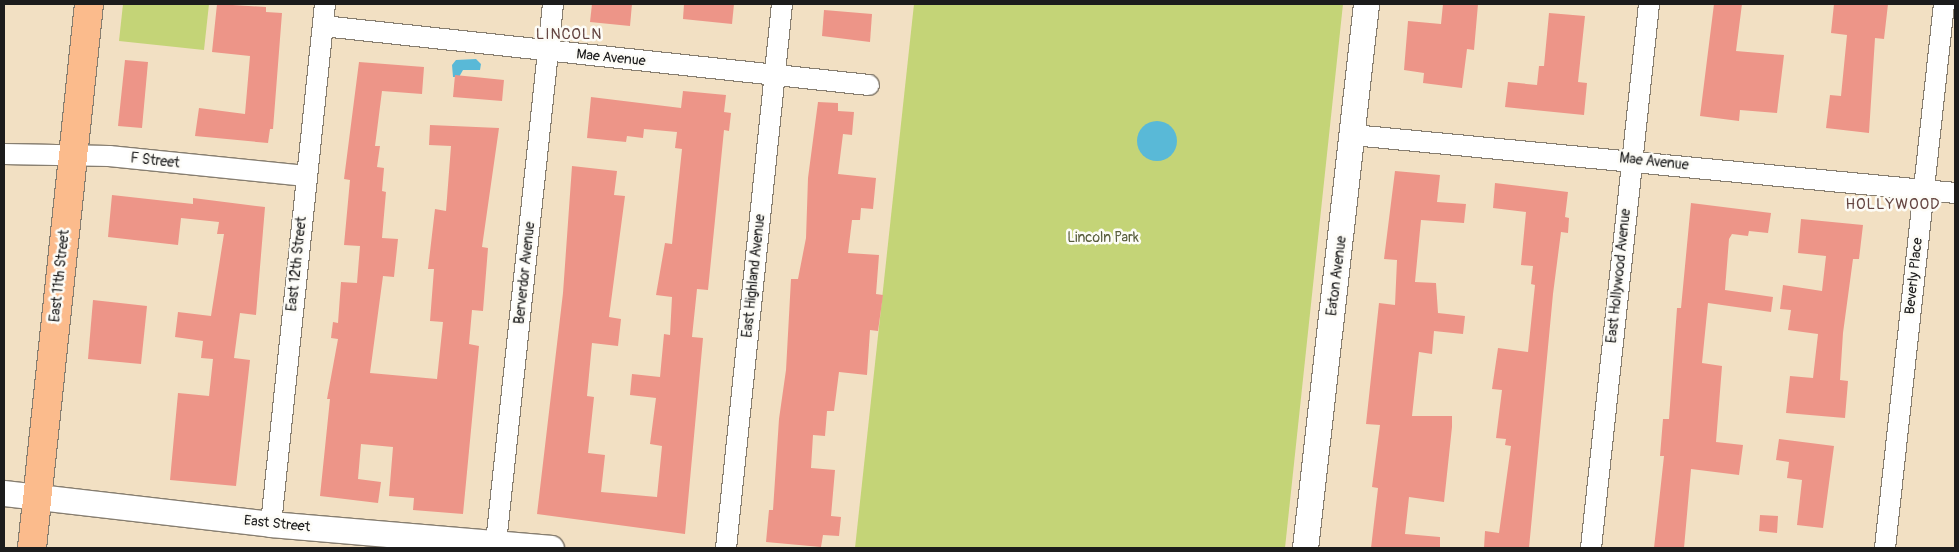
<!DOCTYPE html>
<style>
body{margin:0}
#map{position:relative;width:1959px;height:552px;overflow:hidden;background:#f2e0c3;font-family:Pangolin,sans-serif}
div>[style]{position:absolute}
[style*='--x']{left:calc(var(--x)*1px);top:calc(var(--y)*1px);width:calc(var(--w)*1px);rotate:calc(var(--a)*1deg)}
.green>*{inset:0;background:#c4d477}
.water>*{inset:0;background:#59b9d7}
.round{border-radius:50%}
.building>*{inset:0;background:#ed9588}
.roads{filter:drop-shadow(1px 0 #877e70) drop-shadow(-1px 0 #877e70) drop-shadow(0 1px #877e70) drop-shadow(0 -1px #877e70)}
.minor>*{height:20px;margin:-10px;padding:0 10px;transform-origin:10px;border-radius:10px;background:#fff}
.tertiary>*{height:25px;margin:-12.5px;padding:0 12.5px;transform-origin:12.5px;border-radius:12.5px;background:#fff}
.primary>*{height:28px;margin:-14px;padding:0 14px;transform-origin:14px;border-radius:14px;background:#fbbb8c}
span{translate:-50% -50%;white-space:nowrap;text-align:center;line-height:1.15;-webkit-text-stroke:5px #fdfcf7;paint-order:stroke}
.street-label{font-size:14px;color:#1c1c1c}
.park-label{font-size:14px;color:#575c3c}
.neighbourhood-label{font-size:15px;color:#654642;letter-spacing:1px}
.frame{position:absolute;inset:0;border:5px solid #1c1c1c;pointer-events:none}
</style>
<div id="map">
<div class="green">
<div style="clip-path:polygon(123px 4px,209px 4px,204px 50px,119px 41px)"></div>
<div style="clip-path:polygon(914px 4px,1343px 4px,1285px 548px,855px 548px)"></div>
</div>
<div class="water">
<div style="clip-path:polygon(476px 59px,481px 64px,480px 70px,463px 70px,459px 77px,453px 77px,452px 65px,456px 60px)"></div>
<div class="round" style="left:1137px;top:121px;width:40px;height:40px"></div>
</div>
<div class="building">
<div style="clip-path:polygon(217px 4px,266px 7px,266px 12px,282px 13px,273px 129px,270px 129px,268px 143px,195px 136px,199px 108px,245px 114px,250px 56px,212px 52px)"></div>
<div style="clip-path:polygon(592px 4px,632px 4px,630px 26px,590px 22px)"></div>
<div style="clip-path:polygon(684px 4px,734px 4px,732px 24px,683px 19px)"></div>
<div style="clip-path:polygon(1443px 4px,1478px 4px,1474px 50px,1467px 49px,1462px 88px,1423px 83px,1424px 73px,1404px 70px,1408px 21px,1441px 24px)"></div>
<div style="clip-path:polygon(1714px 4px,1742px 4px,1736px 51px,1784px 55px,1777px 113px,1740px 110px,1739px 121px,1700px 116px)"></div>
<div style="clip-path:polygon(1834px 4px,1888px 4px,1884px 39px,1875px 38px,1869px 133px,1826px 128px,1830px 95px,1841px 96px,1847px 35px,1831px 33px)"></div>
<div style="clip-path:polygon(824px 10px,872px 14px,870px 42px,822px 36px)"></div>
<div style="clip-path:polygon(1549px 13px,1585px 16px,1578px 82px,1587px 83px,1584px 115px,1505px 107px,1508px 82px,1537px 85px,1539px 66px,1544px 66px)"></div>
<div style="clip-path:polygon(125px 60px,148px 62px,142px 128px,118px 126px)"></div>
<div style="clip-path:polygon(359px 62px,424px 67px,422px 94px,382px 91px,375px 146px,380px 146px,377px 167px,384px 168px,382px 191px,386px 192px,382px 238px,398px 239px,394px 277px,383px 276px,370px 373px,437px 379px,443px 322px,430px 321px,434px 269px,428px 269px,435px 209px,446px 211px,451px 146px,429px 145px,430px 125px,499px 128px,482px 247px,488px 248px,483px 311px,472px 310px,469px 344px,479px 346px,463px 514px,413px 510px,414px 498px,389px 496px,393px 447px,361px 444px,358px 479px,381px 482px,378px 503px,320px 496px,330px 399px,327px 399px,338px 339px,331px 338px,333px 322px,338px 323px,341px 282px,357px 283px,360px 246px,344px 245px,350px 180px,344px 179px)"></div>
<div style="clip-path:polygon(455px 75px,504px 80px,502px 101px,453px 97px)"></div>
<div style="clip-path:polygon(683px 91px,726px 95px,724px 112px,731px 113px,729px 131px,724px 130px,708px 290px,697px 289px,692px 337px,703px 338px,685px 534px,537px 514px,563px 293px,572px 166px,617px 171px,614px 195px,625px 196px,609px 317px,621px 319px,618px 346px,592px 343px,587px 396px,594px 397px,588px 453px,605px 455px,601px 492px,657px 497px,662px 446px,650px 444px,656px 398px,630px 395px,632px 374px,660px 377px,664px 334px,670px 335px,672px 297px,656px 295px,665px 243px,672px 244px,682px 149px,675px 148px,677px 132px,644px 129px,643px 138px,627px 136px,626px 142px,587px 138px,591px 97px,681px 108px)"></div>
<div style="clip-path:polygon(818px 102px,838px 103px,838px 111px,854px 112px,852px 135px,843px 134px,838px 174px,876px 178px,873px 209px,861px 208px,860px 220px,852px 220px,848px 253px,879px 255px,876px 294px,883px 295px,878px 331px,870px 330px,867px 375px,839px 372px,834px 411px,827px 411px,825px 436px,813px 435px,811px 468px,835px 470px,831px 516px,841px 517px,839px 536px,823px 535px,821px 547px,766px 542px,769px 510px,773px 510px,779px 419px,786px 370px,791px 279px,798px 279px,806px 238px,808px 178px)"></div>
<div style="clip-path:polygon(1395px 171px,1440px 175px,1437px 202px,1466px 204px,1464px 223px,1421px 220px,1415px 282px,1436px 283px,1438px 313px,1465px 316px,1463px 334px,1434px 331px,1432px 354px,1419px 352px,1412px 416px,1452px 416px,1452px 427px,1444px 502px,1409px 497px,1405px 534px,1440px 537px,1440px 548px,1371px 548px,1378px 488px,1372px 487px,1380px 425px,1366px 424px,1379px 303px,1395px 305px,1397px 260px,1384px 259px)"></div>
<div style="clip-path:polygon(1495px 183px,1568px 192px,1565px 217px,1569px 218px,1568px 233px,1561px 232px,1553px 294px,1529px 548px,1484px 548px,1485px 531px,1499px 533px,1511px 446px,1505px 445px,1506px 439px,1496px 438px,1502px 390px,1492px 389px,1498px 348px,1528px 352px,1535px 285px,1531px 284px,1533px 266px,1521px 265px,1526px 212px,1493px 208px)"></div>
<div style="clip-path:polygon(112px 195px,193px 204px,193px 198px,265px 207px,256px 315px,240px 313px,234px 358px,250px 360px,236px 486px,170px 480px,178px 393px,209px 396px,213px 359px,201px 358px,203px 341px,175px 337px,178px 312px,211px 316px,224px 234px,217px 234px,219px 222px,181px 218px,178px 245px,108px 237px)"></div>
<div style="clip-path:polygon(1691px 203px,1771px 213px,1768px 233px,1749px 231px,1748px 236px,1732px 234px,1729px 239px,1725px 290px,1773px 297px,1771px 312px,1708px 303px,1702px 363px,1722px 366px,1716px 442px,1743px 445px,1739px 475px,1691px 469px,1684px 548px,1654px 548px,1664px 456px,1660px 456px,1663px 419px,1669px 419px,1677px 308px,1681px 308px)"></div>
<div style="clip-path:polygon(1801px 219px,1863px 225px,1859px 259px,1853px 259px,1843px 333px,1840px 380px,1848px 381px,1845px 418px,1786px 413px,1790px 376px,1813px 378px,1818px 334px,1788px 330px,1791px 310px,1780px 309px,1783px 285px,1822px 291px,1826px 256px,1798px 253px)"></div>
<div style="clip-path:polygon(93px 300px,147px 306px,141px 364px,88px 359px)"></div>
<div style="clip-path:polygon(1779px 439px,1834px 446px,1823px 528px,1797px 525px,1802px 480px,1787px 478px,1789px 462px,1776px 460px)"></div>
<div style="clip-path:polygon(1760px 515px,1778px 516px,1777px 533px,1759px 531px)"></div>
</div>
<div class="roads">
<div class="minor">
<div style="--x:323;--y:26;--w:549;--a:6.17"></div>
<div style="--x:1353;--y:135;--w:605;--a:5.5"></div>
<div style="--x:4;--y:154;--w:105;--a:1.1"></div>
<div style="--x:109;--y:156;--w:198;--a:5.8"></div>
<div style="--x:271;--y:524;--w:523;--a:-84.07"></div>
<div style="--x:496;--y:543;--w:542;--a:-83.96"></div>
<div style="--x:726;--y:548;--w:547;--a:-84.12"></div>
<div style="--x:1591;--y:548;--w:547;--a:-83.91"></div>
<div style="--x:1885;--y:548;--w:547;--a:-83.81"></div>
</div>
<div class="tertiary">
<div style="--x:4;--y:493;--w:269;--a:6.6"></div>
<div style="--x:271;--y:524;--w:281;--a:4.9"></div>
<div style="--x:1305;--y:548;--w:547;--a:-83.6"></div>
</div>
<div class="primary">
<div style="--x:32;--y:548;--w:547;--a:-84.02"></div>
</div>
</div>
<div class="street-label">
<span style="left:611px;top:58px;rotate:6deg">Mae Avenue</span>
<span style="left:155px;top:161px;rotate:6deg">F Street</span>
<span style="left:1654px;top:162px;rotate:6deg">Mae Avenue</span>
<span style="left:297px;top:264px;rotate:-84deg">East 12th Street</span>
<span style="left:525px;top:273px;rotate:-84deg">Berverdor Avenue</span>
<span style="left:60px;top:276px;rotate:-84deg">East 11th Street</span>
<span style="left:754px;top:276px;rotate:-84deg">East Highland Avenue</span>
<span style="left:1337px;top:276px;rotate:-83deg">Eaton Avenue</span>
<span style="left:1619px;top:276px;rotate:-84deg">East Hollywood Avenue</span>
<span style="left:1914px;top:276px;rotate:-84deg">Beverly Place</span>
<span style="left:277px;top:524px;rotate:6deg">East Street</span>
</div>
<div class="park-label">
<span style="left:1103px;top:238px">Lincoln Park</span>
</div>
<div class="neighbourhood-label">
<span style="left:569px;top:35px">LINCOLN</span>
<span style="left:1893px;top:205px">HOLLYWOOD</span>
</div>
<div class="frame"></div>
</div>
